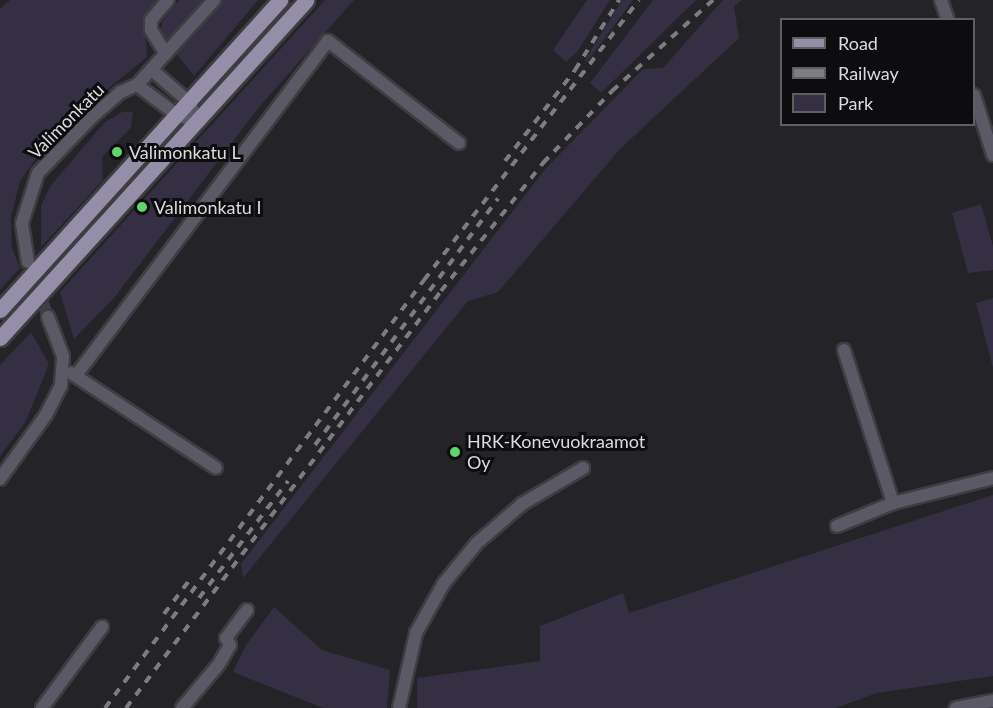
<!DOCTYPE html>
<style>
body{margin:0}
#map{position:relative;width:993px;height:708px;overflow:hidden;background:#242328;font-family:Lato,sans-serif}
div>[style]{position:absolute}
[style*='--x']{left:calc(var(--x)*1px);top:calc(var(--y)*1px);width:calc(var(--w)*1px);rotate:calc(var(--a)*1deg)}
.green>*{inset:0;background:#342f43}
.minor-tunnel>*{height:12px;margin-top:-6px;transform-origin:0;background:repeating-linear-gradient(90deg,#3f3e43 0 12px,transparent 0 18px)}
.roads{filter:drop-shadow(2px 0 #3e3d41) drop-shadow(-2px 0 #3e3d41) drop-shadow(0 2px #3e3d41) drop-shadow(0 -2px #3e3d41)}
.minor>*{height:12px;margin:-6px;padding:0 6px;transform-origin:6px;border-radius:6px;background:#5c5967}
.major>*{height:15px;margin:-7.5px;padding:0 7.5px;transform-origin:7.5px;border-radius:7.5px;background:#948ea9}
.rail>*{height:4px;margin-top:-2px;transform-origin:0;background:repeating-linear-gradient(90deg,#7d7c80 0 8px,transparent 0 16px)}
.dots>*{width:16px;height:16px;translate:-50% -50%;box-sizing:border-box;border:3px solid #0d0d0f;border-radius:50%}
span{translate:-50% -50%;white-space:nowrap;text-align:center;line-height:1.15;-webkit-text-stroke:6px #0d0d0f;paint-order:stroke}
.street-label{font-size:18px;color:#dbdadd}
.poi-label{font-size:18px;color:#dbdadd}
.left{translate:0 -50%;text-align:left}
.legend{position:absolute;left:780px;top:18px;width:195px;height:108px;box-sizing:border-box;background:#0d0d0f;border:2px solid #5f5f61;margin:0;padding:8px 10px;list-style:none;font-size:18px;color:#dbdadd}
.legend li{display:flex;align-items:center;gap:12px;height:30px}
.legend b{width:30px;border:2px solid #5f5f61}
</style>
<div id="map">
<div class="green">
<div style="clip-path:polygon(10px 0,157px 0,144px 17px,147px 57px,55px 132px,20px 181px,11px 217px,12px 248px,20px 268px,0 290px,0 9px)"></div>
<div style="clip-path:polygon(179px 0,258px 0,194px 76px,160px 32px,162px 22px)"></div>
<div style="clip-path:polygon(325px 0,354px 0,259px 107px,114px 298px,74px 339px,60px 292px)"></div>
<div style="clip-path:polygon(587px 0,610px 0,577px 52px,566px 62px,553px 50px)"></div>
<div style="clip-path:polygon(622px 0,633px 0,587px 62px,585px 60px)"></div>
<div style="clip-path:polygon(653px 0,696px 0,601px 93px,590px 83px)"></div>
<div style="clip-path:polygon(723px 0,742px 0,734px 6px,739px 38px,620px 149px,498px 292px,468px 301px,243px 578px,241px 564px,546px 168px,643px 69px,663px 68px)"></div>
<div style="clip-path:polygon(122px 112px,133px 112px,131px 128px,102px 157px,103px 180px,41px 247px,41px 206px,51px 185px,105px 122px)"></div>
<div style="clip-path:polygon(981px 204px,993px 246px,993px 270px,968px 273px,952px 213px)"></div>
<div style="clip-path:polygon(993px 298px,993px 368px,976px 303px)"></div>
<div style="clip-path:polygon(31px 332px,49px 364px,25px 423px,0 456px,0 365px)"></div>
<div style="clip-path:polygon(993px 495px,993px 676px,877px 693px,836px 708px,417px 708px,417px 678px,540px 661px,540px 626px,623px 593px,629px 613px)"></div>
<div style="clip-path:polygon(274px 607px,322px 650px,390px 670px,387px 708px,323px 708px,233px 672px,246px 645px)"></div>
</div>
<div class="minor-tunnel">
<div style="--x:30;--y:268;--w:52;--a:69.8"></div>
</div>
<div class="roads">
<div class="minor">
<div style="--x:941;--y:0;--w:21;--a:71"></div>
<div style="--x:166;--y:54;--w:28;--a:-122"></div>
<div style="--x:151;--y:30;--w:10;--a:-90"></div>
<div style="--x:151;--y:20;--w:26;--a:-50"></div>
<div style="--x:152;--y:70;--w:49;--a:40.9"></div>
<div style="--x:189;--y:102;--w:22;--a:66"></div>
<div style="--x:137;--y:85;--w:50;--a:36.9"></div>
<div style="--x:177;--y:115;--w:22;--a:18"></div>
<div style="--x:974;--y:95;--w:63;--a:72.4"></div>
<div style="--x:28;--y:262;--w:39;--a:-99"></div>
<div style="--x:22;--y:223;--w:52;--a:-72.3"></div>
<div style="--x:38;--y:173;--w:79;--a:-46"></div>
<div style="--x:93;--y:116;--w:37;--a:-41"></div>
<div style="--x:121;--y:92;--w:17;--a:-24"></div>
<div style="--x:137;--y:85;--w:115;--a:-47.8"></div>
<div style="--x:844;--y:350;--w:161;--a:72.2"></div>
<div style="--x:71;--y:373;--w:173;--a:33.2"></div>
<div style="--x:77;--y:374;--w:417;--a:-53"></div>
<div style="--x:328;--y:41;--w:166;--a:37.9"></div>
<div style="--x:0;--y:479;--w:79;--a:-54.3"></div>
<div style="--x:46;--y:415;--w:33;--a:-63"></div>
<div style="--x:61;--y:386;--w:30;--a:-86"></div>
<div style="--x:63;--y:356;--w:42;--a:-111"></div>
<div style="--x:837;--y:526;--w:61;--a:-22.3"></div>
<div style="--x:893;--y:503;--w:103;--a:-14"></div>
<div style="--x:42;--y:708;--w:101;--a:-53.5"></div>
<div style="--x:182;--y:708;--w:57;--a:-49.9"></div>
<div style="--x:219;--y:664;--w:22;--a:-60"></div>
<div style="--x:230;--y:645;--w:8;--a:-120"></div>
<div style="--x:226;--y:638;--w:35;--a:-53"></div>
<div style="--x:399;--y:708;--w:77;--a:-77.2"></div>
<div style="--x:416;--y:633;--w:57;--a:-60.8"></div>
<div style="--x:444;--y:583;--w:52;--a:-50.5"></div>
<div style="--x:477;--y:543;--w:60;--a:-40.9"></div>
<div style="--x:522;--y:504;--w:71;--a:-30.5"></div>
<div style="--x:956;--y:708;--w:38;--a:-11"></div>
</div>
<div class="major">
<div style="--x:0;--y:310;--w:418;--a:-47.9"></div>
<div style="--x:0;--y:338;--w:456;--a:-47.8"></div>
</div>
</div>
<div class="rail">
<div style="--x:505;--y:161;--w:115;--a:-52.4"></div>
<div style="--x:575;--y:70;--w:83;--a:-57.8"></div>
<div style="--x:315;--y:445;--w:307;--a:-53.4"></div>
<div style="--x:199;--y:598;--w:147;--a:-52.7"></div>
<div style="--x:164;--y:614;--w:45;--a:-53.1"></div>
<div style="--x:105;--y:708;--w:534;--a:-53.3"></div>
<div style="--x:424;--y:280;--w:353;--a:-52.5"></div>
<div style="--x:126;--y:708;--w:523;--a:-52.93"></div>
<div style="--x:441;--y:291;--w:164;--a:-51.4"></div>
<div style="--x:543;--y:163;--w:100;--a:-46.2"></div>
<div style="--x:612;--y:91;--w:136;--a:-42"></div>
</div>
<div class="dots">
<div style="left:117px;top:152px;background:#5fd56b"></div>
<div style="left:142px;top:207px;background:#5fd56b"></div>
<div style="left:455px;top:452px;background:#5fd56b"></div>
</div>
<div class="street-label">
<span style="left:66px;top:121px;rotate:-45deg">Valimonkatu</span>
</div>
<div class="poi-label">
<span class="left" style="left:129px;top:152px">Valimonkatu L</span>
<span class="left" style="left:154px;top:207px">Valimonkatu I</span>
<span class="left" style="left:467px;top:452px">HRK-Konevuokraamot<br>Oy</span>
</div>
<ul class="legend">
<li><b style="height:8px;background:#948ea9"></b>Road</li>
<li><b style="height:8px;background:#7d7c80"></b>Railway</li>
<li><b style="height:16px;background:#342f43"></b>Park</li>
</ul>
</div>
